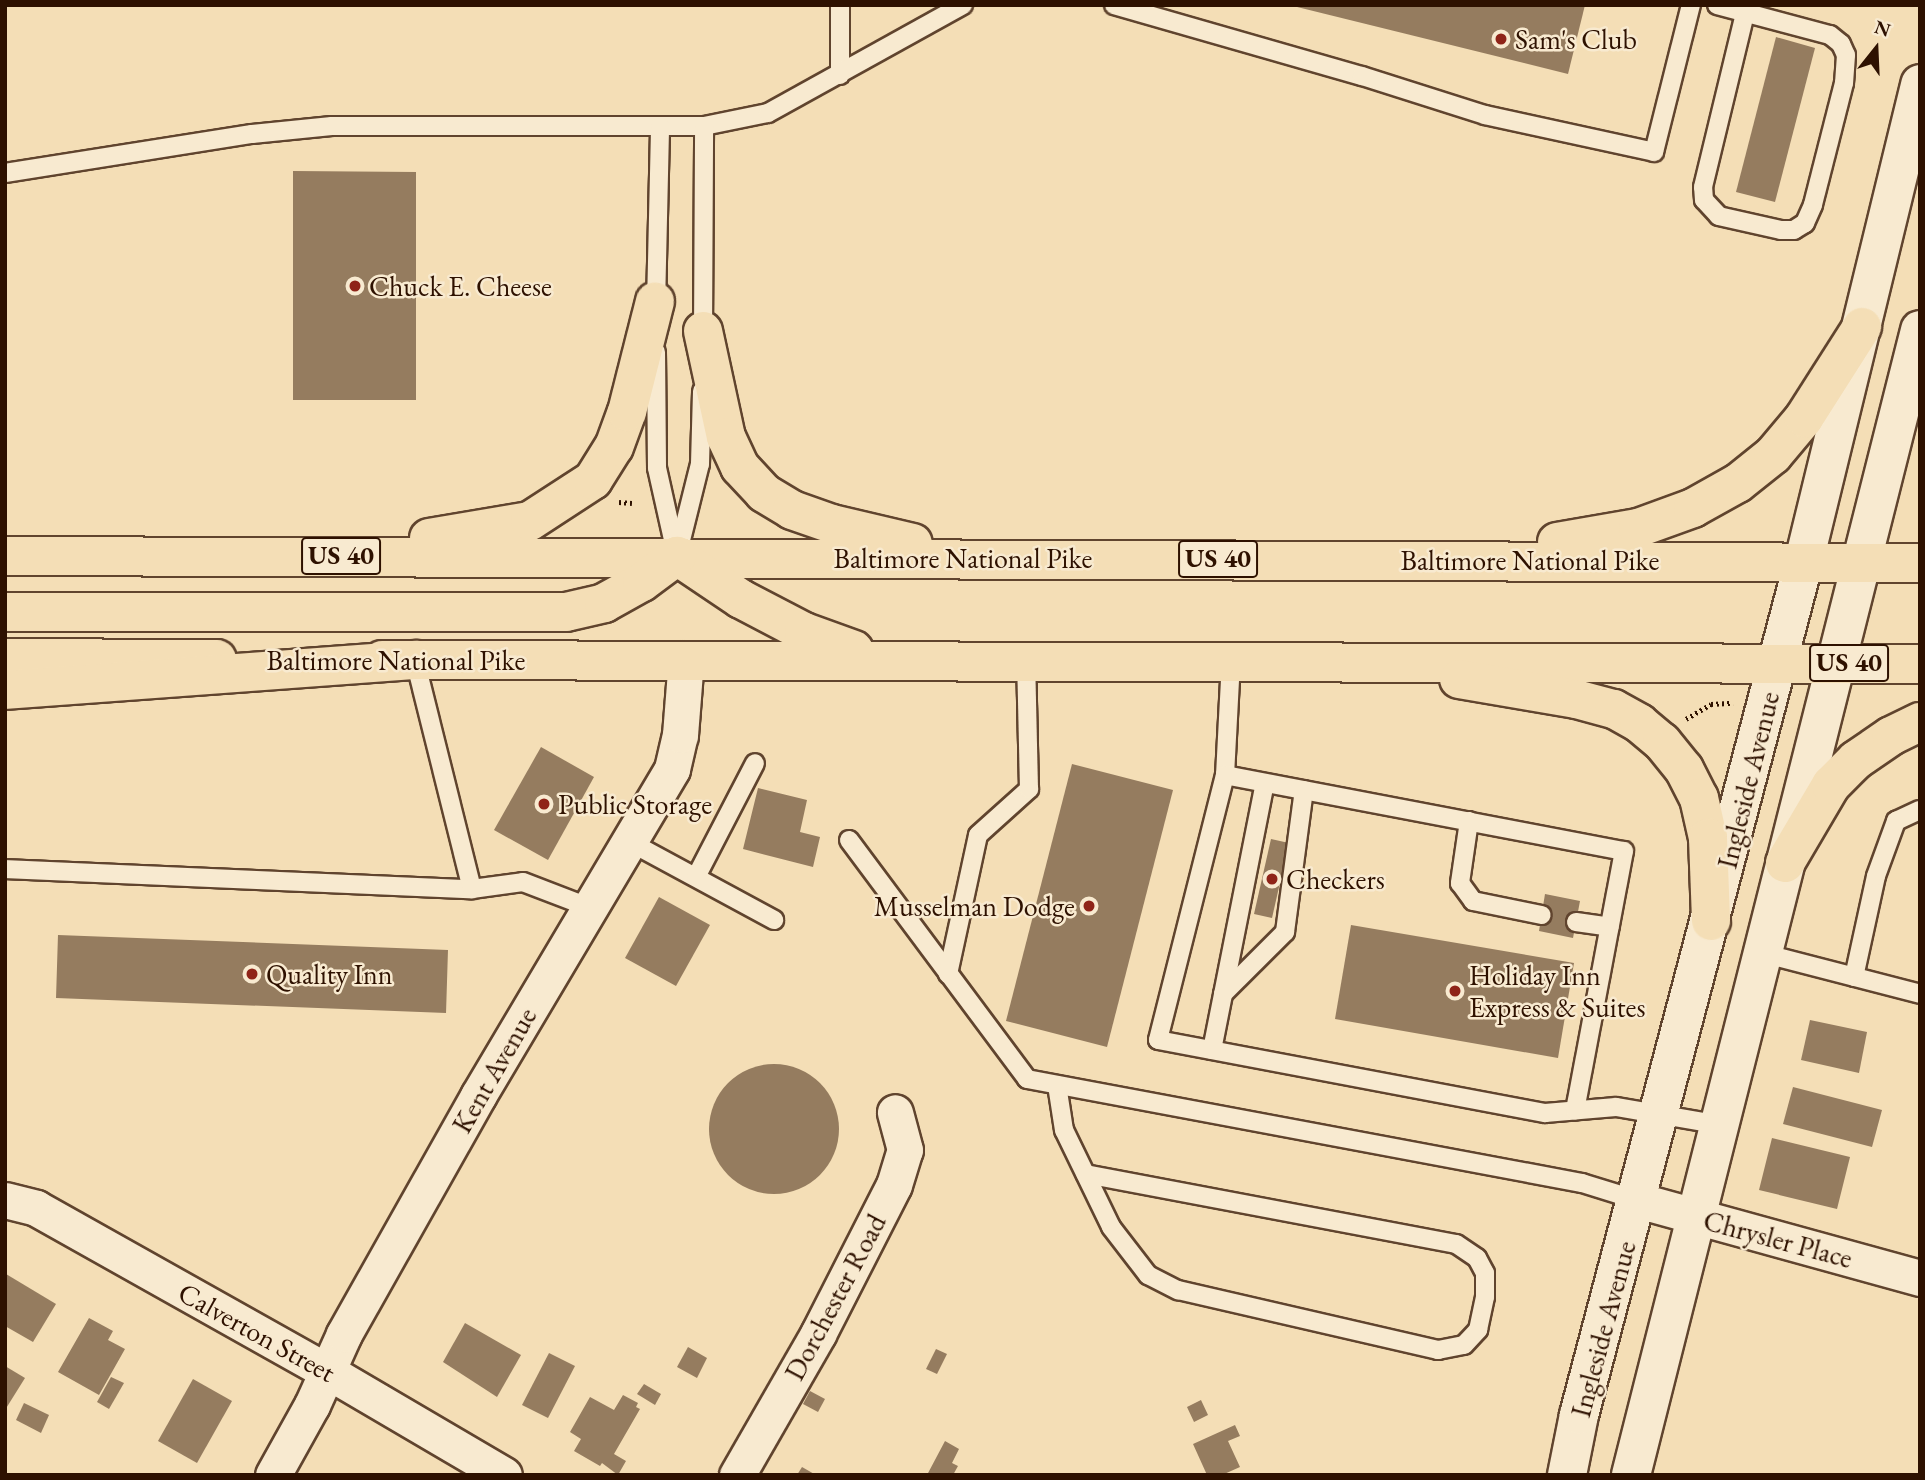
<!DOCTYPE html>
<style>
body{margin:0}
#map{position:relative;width:1925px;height:1480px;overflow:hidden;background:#f4deb6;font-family:"EB Garamond",serif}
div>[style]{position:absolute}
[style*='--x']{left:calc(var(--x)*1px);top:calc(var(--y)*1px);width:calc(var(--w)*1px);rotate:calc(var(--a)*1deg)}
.building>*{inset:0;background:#957c5f}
.round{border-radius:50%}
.path>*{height:4.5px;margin-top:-2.25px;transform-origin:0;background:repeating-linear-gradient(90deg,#2e1100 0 2px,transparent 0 5.5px)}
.roads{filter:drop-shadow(2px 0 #60442e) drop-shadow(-2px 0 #60442e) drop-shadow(0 2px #60442e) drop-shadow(0 -2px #60442e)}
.service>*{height:18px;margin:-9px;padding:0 9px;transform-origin:9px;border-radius:9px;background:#f8ead0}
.minor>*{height:35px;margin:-17.5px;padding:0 17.5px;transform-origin:17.5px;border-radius:17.5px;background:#f8ead0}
.secondary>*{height:38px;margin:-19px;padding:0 19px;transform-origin:19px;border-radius:19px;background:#f8ead0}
.primary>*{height:38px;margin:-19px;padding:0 19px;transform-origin:19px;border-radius:19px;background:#f4deb6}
.motorway>*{height:38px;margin:-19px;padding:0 19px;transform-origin:19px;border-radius:19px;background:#f4deb6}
.dots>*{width:19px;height:19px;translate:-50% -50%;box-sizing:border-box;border:4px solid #f8ead0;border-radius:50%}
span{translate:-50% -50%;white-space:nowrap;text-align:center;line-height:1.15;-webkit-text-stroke:5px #f8ead0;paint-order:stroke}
.shield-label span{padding:2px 5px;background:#f8ead0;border:2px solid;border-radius:5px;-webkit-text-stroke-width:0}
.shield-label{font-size:26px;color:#2e1100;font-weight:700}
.poi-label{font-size:28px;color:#2e1100}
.left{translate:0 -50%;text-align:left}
.right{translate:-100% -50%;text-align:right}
.street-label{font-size:28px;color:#2e1100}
.frame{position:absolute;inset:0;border:7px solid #2e1100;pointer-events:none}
.north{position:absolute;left:1841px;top:14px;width:70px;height:70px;-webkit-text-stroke:5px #f8ead0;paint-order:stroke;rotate:18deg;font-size:19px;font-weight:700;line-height:28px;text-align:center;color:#2e1100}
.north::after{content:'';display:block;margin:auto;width:24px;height:32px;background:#2e1100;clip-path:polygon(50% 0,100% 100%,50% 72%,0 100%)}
</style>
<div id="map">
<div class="building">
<div style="clip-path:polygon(1289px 5px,1585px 5px,1568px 74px)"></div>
<div style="clip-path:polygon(1776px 37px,1815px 48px,1775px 202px,1736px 192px)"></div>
<div style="clip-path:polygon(293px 171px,416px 172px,416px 400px,293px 400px)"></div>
<div style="clip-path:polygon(541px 747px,594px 777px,548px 860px,494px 830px)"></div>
<div style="clip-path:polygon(1072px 764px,1173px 790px,1107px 1047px,1006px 1021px)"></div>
<div style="clip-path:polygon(758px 788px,807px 800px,800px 832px,820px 837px,813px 867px,743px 849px)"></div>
<div style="clip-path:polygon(1271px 839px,1289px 843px,1272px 918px,1254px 914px)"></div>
<div style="clip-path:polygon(1545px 894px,1580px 901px,1573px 938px,1539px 931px)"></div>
<div style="clip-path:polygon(659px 897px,710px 925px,676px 986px,625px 958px)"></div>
<div style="clip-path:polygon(1351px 925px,1574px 963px,1558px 1058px,1335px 1019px)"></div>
<div style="clip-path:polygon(58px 935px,448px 950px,446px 1013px,56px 998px)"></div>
<div style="clip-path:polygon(1810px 1020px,1867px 1032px,1859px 1073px,1801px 1060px)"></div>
<div class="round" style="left:709px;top:1064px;width:130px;height:130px"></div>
<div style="clip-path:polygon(1793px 1087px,1882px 1110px,1872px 1147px,1783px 1124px)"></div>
<div style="clip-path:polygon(1772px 1138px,1850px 1157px,1837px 1209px,1759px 1190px)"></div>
<div style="clip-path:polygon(6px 1274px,56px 1304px,33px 1342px,5px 1326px)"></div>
<div style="clip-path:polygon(89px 1318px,113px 1331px,108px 1340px,125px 1349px,99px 1395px,58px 1372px)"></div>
<div style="clip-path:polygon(465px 1323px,521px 1355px,497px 1397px,443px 1362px)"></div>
<div style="clip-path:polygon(688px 1347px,707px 1358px,697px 1378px,677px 1367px)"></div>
<div style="clip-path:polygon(936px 1349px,947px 1354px,937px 1374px,926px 1369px)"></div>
<div style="clip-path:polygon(549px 1353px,575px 1366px,548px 1418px,522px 1405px)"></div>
<div style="clip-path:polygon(5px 1366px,25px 1378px,5px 1410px)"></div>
<div style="clip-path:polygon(111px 1377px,124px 1383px,109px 1409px,97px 1402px)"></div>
<div style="clip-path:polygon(193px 1379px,232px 1401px,197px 1463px,158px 1441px)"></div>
<div style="clip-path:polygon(644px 1384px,661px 1394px,655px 1405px,637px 1394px)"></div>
<div style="clip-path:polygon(810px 1391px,825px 1399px,818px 1412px,803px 1404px)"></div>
<div style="clip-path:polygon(623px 1395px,638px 1403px,636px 1407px,640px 1409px,614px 1454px,626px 1461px,618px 1475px,602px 1463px,600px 1466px,574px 1451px,581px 1439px,570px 1432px,590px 1397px,614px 1410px)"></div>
<div style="clip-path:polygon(1201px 1400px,1208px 1415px,1194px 1422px,1187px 1407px)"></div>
<div style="clip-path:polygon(24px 1403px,49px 1415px,41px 1433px,16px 1420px)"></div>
<div style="clip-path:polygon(1235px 1425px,1240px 1436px,1228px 1441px,1240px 1467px,1222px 1475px,1207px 1475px,1193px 1444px)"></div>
<div style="clip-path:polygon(945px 1441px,959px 1449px,952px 1463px,958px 1466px,953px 1475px,927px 1475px)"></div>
<div style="clip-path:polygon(802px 1467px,816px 1475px,797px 1475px)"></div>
</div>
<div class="path">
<div style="--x:619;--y:502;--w:13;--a:4"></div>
<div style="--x:1686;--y:719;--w:29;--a:-31"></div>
<div style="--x:1711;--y:704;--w:22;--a:-3"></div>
</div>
<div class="roads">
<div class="service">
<div style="--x:1114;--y:5;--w:258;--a:16"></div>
<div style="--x:1362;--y:76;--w:129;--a:17.6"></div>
<div style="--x:1485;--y:115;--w:173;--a:12.3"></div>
<div style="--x:1654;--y:152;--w:152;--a:-75.9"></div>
<div style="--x:1717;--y:5;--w:117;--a:14.9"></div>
<div style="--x:1830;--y:35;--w:14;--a:39"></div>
<div style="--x:1841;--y:44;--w:12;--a:66"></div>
<div style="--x:1846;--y:55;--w:28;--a:94"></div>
<div style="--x:1844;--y:83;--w:126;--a:104.3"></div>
<div style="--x:1813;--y:205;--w:20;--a:114"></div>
<div style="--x:1805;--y:223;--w:13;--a:148"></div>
<div style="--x:1794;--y:230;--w:13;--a:180"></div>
<div style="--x:1781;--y:230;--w:64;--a:-167.3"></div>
<div style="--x:1719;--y:216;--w:22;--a:-133"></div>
<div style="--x:1704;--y:200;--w:13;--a:-94"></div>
<div style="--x:1703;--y:187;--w:179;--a:-76.4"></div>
<div style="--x:840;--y:75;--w:70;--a:-90"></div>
<div style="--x:5;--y:173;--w:250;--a:-9"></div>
<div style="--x:252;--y:134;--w:80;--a:-5.7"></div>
<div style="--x:332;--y:126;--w:372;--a:0"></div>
<div style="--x:704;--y:126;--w:65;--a:-11.5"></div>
<div style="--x:768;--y:113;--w:223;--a:-29"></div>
<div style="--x:656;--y:306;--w:180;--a:-88.7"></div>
<div style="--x:703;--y:335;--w:209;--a:-89.7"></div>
<div style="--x:656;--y:352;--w:116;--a:89.5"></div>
<div style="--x:657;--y:468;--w:87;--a:77.4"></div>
<div style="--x:677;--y:556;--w:95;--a:-76"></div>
<div style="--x:700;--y:464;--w:73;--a:-88.4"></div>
<div style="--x:1231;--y:661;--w:114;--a:93"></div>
<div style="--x:1225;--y:775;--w:273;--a:104.2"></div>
<div style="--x:1158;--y:1040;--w:394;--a:10.7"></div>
<div style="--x:1545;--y:1113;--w:71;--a:-4.8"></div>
<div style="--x:1616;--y:1107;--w:107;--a:9.7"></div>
<div style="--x:1225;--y:775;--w:406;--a:10.8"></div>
<div style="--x:1624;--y:851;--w:264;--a:100.7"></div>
<div style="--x:1469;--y:821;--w:63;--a:98.3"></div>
<div style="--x:1460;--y:883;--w:22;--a:54"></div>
<div style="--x:1473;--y:901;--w:70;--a:11.5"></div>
<div style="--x:849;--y:840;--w:298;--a:53.3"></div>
<div style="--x:1027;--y:1079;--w:565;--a:10.61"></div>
<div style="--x:1582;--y:1183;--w:58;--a:17.2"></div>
<div style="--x:630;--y:842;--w:164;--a:28.4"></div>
<div style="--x:5;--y:869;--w:467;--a:2.5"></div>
<div style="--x:472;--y:889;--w:236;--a:-104"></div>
<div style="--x:696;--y:877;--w:128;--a:-62.6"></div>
<div style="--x:472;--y:889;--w:51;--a:-7.8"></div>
<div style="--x:523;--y:882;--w:73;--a:20.9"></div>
<div style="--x:1576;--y:922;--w:34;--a:8"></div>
<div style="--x:1762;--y:953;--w:163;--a:14.5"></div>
<div style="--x:948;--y:974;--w:142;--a:-77.8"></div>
<div style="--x:978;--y:835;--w:69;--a:-42"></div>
<div style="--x:1029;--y:789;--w:129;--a:-91.3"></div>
<div style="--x:1854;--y:977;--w:103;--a:-77.7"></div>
<div style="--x:1876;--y:876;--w:59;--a:-70"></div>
<div style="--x:1896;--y:821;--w:26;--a:-25"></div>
<div style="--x:1223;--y:994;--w:88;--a:-45"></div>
<div style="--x:1285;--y:932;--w:143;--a:-82.4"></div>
<div style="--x:1212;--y:1050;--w:272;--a:-78.8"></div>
<div style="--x:1057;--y:1085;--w:46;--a:81.2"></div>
<div style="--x:1064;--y:1130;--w:108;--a:64.1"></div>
<div style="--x:1111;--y:1227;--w:61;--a:52.4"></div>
<div style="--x:1148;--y:1275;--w:34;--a:27"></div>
<div style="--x:1178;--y:1290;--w:267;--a:13"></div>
<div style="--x:1438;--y:1350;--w:26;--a:-11"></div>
<div style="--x:1464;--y:1345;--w:21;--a:-47"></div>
<div style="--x:1478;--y:1330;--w:34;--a:-78"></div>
<div style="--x:1485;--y:1297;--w:24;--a:-90"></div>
<div style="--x:1485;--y:1273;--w:17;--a:-118"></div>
<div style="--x:1477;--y:1258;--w:25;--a:-146"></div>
<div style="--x:1456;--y:1244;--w:377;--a:-169.3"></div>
</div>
<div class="minor">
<div style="--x:5;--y:1200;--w:32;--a:14"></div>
<div style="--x:36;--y:1208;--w:334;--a:29.3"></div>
<div style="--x:327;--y:1371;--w:205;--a:30.4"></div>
<div style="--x:1637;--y:1200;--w:294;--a:15.4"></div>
<div style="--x:273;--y:1475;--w:80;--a:-60.9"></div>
<div style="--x:312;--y:1405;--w:78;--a:-65.7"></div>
<div style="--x:344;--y:1334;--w:273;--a:-60.6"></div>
<div style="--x:478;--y:1096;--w:380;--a:-59.3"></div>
<div style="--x:672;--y:769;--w:35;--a:-77"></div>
<div style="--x:680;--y:735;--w:76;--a:-85.5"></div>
<div style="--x:737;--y:1475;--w:163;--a:-60.1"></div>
<div style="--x:818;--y:1334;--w:167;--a:-63"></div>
<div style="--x:894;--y:1185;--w:37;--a:-73"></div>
<div style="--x:905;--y:1150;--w:39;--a:-105"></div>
</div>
<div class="secondary">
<div style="--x:1567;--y:1475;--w:61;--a:-78.7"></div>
<div style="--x:1579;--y:1415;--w:883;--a:-75.24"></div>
<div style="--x:1804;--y:561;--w:491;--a:-76.3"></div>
<div style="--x:1631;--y:1475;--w:1181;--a:-75.83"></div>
</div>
<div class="primary">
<div style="--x:703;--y:331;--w:108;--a:77.8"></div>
<div style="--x:726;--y:437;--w:33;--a:65"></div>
<div style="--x:740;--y:467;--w:35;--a:47"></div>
<div style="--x:764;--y:493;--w:33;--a:31"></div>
<div style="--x:792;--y:510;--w:42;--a:19.3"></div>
<div style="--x:832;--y:524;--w:83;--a:13.2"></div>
<div style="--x:429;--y:538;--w:102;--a:-9.6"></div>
<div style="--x:530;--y:521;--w:75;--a:-33.1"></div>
<div style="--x:593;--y:480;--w:39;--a:-58"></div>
<div style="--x:614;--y:447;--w:37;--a:-70"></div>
<div style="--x:627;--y:412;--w:114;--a:-75.8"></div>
<div style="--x:1557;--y:542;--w:82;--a:-9.8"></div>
<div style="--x:1638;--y:528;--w:59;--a:-20"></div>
<div style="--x:1693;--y:508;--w:51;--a:-29.1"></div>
<div style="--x:1738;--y:483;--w:45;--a:-38.7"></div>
<div style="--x:1773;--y:455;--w:48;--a:-50"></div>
<div style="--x:1804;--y:418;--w:108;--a:-57.5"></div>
<div style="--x:5;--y:556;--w:1915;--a:0.21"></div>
<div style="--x:677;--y:556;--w:77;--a:33.9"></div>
<div style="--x:741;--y:599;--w:71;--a:27.6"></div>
<div style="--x:804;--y:632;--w:53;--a:19.8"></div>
<div style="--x:5;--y:612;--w:561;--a:0"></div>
<div style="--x:566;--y:612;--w:39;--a:-13"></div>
<div style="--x:604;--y:603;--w:43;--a:-28.9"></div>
<div style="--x:642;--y:582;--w:44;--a:-36.6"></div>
<div style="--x:5;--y:658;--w:212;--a:0.3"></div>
<div style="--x:382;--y:660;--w:1538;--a:0.15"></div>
<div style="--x:1459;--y:679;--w:119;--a:9.7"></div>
<div style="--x:1576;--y:699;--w:39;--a:15"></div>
<div style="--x:1614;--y:709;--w:29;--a:29"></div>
<div style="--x:1639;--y:723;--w:30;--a:40"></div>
<div style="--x:1662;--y:742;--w:35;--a:51"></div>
<div style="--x:1684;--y:769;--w:33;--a:63"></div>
<div style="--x:1699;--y:798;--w:41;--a:77.3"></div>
<div style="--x:1708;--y:838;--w:83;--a:87.9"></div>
<div style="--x:1785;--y:863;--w:91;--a:-59.5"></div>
<div style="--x:1831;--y:785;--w:35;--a:-45"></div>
<div style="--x:1856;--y:760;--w:42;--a:-34.4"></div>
<div style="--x:1891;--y:736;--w:32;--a:-26"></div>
</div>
<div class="motorway">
<div style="--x:5;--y:690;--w:411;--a:-4.2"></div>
</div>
</div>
<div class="dots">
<div style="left:1501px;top:39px;background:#8f2418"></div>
<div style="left:355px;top:286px;background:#8f2418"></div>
<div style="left:544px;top:804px;background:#8f2418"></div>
<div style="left:1272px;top:879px;background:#8f2418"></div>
<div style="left:1089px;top:906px;background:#8f2418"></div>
<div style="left:252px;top:974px;background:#8f2418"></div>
<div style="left:1455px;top:991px;background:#8f2418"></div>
</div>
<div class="shield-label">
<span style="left:341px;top:556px">US 40</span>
<span style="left:1218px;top:559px">US 40</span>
<span style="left:1849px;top:663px">US 40</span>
</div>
<div class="poi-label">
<span class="left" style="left:1515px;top:39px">Sam's Club</span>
<span class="left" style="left:369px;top:286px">Chuck E. Cheese</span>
<span class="left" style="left:558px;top:804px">Public Storage</span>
<span class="left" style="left:1286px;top:879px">Checkers</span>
<span class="right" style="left:1075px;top:906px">Musselman Dodge</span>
<span class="left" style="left:266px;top:974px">Quality Inn</span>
<span class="left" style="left:1469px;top:991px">Holiday Inn<br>Express &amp; Suites</span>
</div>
<div class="street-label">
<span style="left:963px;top:558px">Baltimore National Pike</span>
<span style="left:1530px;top:560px">Baltimore National Pike</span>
<span style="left:396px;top:660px">Baltimore National Pike</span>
<span style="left:1748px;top:780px;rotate:-76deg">Ingleside Avenue</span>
<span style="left:494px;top:1070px;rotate:-60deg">Kent Avenue</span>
<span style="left:1778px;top:1239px;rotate:15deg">Chrysler Place</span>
<span style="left:835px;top:1297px;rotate:-62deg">Dorchester Road</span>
<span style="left:1603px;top:1329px;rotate:-75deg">Ingleside Avenue</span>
<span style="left:257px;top:1332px;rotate:29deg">Calverton Street</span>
</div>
<div class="frame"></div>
<div class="north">N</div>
</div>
